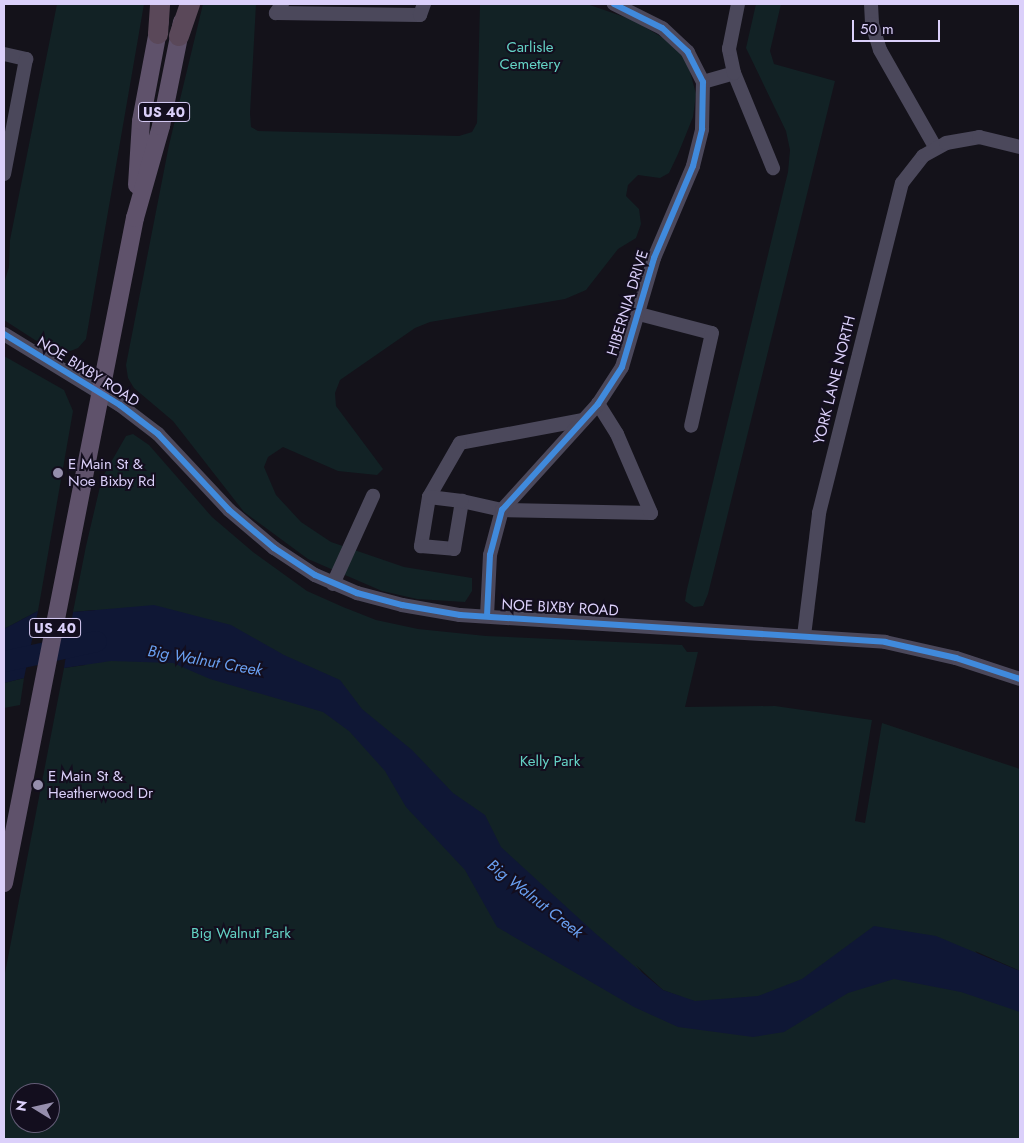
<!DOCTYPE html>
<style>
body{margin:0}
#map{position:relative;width:1024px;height:1143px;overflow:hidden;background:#14121a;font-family:Jost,sans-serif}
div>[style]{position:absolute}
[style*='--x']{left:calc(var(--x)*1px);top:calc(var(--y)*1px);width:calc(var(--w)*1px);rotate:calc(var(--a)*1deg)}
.green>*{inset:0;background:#122225}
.water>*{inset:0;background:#0f1735}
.river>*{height:21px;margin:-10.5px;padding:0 10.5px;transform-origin:10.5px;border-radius:10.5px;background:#0f1735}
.minor>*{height:14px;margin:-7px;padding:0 7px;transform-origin:7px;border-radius:7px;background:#4b485b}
.major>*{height:18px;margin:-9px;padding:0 9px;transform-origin:9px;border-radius:9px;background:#5f526b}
.highway>*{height:20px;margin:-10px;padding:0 10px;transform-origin:10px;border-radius:10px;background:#5a4859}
.cycleway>*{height:6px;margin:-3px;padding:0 3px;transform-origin:3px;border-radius:3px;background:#408adc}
.dots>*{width:14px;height:14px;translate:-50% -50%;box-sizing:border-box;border:2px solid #130e1e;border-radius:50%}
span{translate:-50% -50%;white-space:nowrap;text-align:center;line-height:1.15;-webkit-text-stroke:4px #130e1e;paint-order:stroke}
.shield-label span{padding:1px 4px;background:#130e1e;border:1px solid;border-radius:4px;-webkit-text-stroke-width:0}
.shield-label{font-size:14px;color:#dbd0fa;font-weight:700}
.park-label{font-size:15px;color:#64d2c5}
.street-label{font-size:15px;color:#dbd0fa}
.poi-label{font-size:15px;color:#dbd0fa}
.left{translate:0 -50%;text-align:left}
.water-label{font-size:16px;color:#699ff0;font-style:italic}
.frame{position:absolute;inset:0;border:5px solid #dbd0fa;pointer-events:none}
.north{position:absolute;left:10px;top:1083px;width:50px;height:50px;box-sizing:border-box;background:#130e1e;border:1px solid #635c76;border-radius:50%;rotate:279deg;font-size:14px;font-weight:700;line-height:20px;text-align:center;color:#dbd0fa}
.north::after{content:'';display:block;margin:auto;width:18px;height:22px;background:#958eac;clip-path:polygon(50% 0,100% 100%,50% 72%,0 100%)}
.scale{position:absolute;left:852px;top:20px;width:88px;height:22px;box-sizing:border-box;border:2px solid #dbd0fa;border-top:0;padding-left:6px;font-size:15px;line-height:18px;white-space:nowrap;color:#dbd0fa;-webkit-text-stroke:4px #130e1e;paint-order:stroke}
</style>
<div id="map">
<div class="green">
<div style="clip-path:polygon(57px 4px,144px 4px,86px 339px,78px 348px,68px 352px,57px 351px,35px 340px,4px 320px,4px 283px,9px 267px,10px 240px)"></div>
<div style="clip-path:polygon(203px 4px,256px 4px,250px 113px,251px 127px,258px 131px,459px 136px,472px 132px,477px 123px,480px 4px,587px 4px,633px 20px,675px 45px,688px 64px,696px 94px,693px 117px,678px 154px,669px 173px,660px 178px,638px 175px,628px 185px,626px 196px,639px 209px,641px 224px,636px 238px,618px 249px,586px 290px,565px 299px,430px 322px,415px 328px,340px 380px,335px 393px,336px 406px,383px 469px,377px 475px,338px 471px,283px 447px,268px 457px,264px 467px,276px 495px,301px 522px,331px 542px,404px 567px,472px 578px,472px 591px,465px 602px,417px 599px,382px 591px,308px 559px,244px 512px,173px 421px,134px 388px,128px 378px,126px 365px,169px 145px)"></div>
<div style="clip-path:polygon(756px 4px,781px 4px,770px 51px,774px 64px,835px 81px,708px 594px,703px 606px,694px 607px,685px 601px,687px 589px,788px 172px,790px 150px,786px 131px,746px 48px)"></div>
<div style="clip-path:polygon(4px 356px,64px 390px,73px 411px,38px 611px,4px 629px)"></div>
<div style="clip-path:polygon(evenodd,133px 434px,149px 445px,212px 517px,253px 552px,307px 591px,343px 607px,376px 620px,418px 629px,486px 636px,682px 645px,687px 652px,698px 652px,685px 707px,775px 706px,872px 720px,855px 821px,865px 823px,882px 723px,1020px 769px,1020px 971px,975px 951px,1020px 998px,1020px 1139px,4px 1139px,4px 978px,64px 668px,85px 665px,95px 610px,73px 612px,86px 546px,102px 478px,126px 436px,133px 434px,636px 965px,663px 990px,679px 996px,665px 1000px,636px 965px,133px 434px,20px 1093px,50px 1093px,50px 1123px,20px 1123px,20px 1093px)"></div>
<div style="clip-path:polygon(24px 678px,20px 705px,4px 708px,4px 683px)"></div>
</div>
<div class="water">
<div style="clip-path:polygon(154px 605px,231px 625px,284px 655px,340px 680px,362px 709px,412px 750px,453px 793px,485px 815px,501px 847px,596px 934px,663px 990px,695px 1001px,758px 996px,802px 979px,874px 926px,936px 936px,1020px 971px,1020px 1012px,961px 992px,894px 979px,848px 993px,784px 1032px,753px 1037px,678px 1027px,634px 1007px,497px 927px,465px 870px,406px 807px,385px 771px,349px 731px,323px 712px,210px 679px,173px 663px,111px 661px,64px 668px,73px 612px)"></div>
<div style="clip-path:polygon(38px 611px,24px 678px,4px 683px,4px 629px)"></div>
</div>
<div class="river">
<div style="--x:4;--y:661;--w:94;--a:-12.3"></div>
</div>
<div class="minor">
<div style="--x:282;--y:4;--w:11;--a:124"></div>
<div style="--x:276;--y:13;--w:144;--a:0.8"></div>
<div style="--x:420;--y:15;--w:12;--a:-70"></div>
<div style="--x:871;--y:4;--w:20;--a:87"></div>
<div style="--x:872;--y:24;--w:27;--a:73"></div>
<div style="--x:880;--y:50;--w:112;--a:60.4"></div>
<div style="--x:4;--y:54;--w:23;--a:13"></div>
<div style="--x:26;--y:59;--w:117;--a:100.8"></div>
<div style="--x:734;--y:73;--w:103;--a:67.7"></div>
<div style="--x:703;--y:82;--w:32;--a:-16"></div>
<div style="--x:734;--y:73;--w:25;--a:-102"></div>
<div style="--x:729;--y:49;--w:46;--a:-78.7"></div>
<div style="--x:639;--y:314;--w:75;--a:14.6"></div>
<div style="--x:712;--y:333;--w:95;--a:102.7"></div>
<div style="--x:4;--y:334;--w:136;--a:31.5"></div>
<div style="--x:120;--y:405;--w:48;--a:37.3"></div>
<div style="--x:158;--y:434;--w:104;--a:46.9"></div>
<div style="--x:229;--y:510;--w:59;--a:40.2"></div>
<div style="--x:274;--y:548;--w:49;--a:33.4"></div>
<div style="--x:315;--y:575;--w:46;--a:23.2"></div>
<div style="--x:357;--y:593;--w:47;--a:14.9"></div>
<div style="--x:402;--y:605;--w:59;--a:9.8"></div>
<div style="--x:460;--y:615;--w:426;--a:3.6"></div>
<div style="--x:885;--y:642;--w:73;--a:12.7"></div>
<div style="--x:956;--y:658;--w:67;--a:18.2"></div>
<div style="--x:583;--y:420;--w:125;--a:169.4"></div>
<div style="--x:460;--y:443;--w:62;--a:119.9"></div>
<div style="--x:429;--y:497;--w:50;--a:99.3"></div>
<div style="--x:421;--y:546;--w:33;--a:5"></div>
<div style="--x:454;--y:549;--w:49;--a:-80.5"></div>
<div style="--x:462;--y:501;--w:41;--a:12.7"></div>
<div style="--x:502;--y:510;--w:149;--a:1.2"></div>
<div style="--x:651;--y:513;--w:86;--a:-113.3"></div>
<div style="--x:617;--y:434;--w:36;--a:-122"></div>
<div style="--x:429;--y:497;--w:33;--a:7"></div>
<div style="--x:333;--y:584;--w:97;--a:-65.6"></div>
<div style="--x:487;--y:616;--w:61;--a:-87.2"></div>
<div style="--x:490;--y:555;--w:47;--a:-75.1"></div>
<div style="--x:502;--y:510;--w:143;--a:-47.8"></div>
<div style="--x:598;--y:404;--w:44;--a:-57"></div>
<div style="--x:622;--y:367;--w:114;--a:-73.6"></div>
<div style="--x:654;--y:258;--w:100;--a:-67"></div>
<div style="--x:693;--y:166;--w:38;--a:-76"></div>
<div style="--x:702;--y:129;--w:47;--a:-88.8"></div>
<div style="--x:703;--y:82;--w:34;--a:-117"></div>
<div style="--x:688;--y:52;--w:35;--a:-137"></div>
<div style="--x:662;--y:28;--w:54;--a:-153.4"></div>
<div style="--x:804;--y:636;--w:124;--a:-83"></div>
<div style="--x:819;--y:513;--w:340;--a:-75.9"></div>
<div style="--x:902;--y:183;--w:34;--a:-52"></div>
<div style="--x:923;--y:156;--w:26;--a:-29"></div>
<div style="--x:946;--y:143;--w:34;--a:-10"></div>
<div style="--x:979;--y:137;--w:42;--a:13.7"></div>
</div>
<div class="major">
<div style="--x:137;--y:185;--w:64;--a:-86.4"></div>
<div style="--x:141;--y:121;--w:103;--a:-79.3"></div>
<div style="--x:4;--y:883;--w:678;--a:-78.86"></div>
<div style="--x:135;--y:218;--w:96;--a:-74.2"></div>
<div style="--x:161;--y:126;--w:106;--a:-78.6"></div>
</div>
<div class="highway">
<div style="--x:158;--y:34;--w:30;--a:-86"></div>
<div style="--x:179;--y:36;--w:34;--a:-71"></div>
</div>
<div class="cycleway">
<div style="--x:4;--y:334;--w:136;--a:31.5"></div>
<div style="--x:120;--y:405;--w:48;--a:37.3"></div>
<div style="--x:158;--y:434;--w:104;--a:46.9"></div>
<div style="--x:229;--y:510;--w:59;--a:40.2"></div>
<div style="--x:274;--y:548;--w:49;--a:33.4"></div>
<div style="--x:315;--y:575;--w:46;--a:23.2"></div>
<div style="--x:357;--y:593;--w:47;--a:14.9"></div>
<div style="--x:402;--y:605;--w:59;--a:9.8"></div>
<div style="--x:460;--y:615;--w:426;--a:3.6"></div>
<div style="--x:885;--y:642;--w:73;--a:12.7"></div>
<div style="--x:956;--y:658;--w:67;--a:18.2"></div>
<div style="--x:487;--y:616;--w:61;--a:-87.2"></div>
<div style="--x:490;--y:555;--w:47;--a:-75.1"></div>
<div style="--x:502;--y:510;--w:143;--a:-47.8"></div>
<div style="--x:598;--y:404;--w:44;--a:-57"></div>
<div style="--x:622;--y:367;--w:114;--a:-73.6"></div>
<div style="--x:654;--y:258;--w:100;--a:-67"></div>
<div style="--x:693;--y:166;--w:38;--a:-76"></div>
<div style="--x:702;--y:129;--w:47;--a:-88.8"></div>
<div style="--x:703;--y:82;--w:34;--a:-117"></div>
<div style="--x:688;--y:52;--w:35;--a:-137"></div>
<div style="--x:662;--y:28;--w:54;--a:-153.4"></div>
</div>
<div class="dots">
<div style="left:58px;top:473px;background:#958eac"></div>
<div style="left:38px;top:785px;background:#958eac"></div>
</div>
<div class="shield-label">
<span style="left:164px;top:112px">US 40</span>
<span style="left:55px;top:628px">US 40</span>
</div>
<div class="park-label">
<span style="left:530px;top:56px">Carlisle<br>Cemetery</span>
<span style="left:550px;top:762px">Kelly Park</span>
<span style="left:241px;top:934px">Big Walnut Park</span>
</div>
<div class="street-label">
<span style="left:628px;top:303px;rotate:-73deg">HIBERNIA DRIVE</span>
<span style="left:88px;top:372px;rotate:32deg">NOE BIXBY ROAD</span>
<span style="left:835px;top:380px;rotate:-76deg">YORK LANE NORTH</span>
<span style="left:560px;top:608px;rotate:3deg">NOE BIXBY ROAD</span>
</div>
<div class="poi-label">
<span class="left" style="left:68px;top:473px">E Main St &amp;<br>Noe Bixby Rd</span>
<span class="left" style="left:48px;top:785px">E Main St &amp;<br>Heatherwood Dr</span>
</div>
<div class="water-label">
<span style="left:205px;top:661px;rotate:10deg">Big Walnut Creek</span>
<span style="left:535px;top:899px;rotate:38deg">Big Walnut Creek</span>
</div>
<div class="frame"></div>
<div class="north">N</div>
<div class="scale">50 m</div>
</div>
